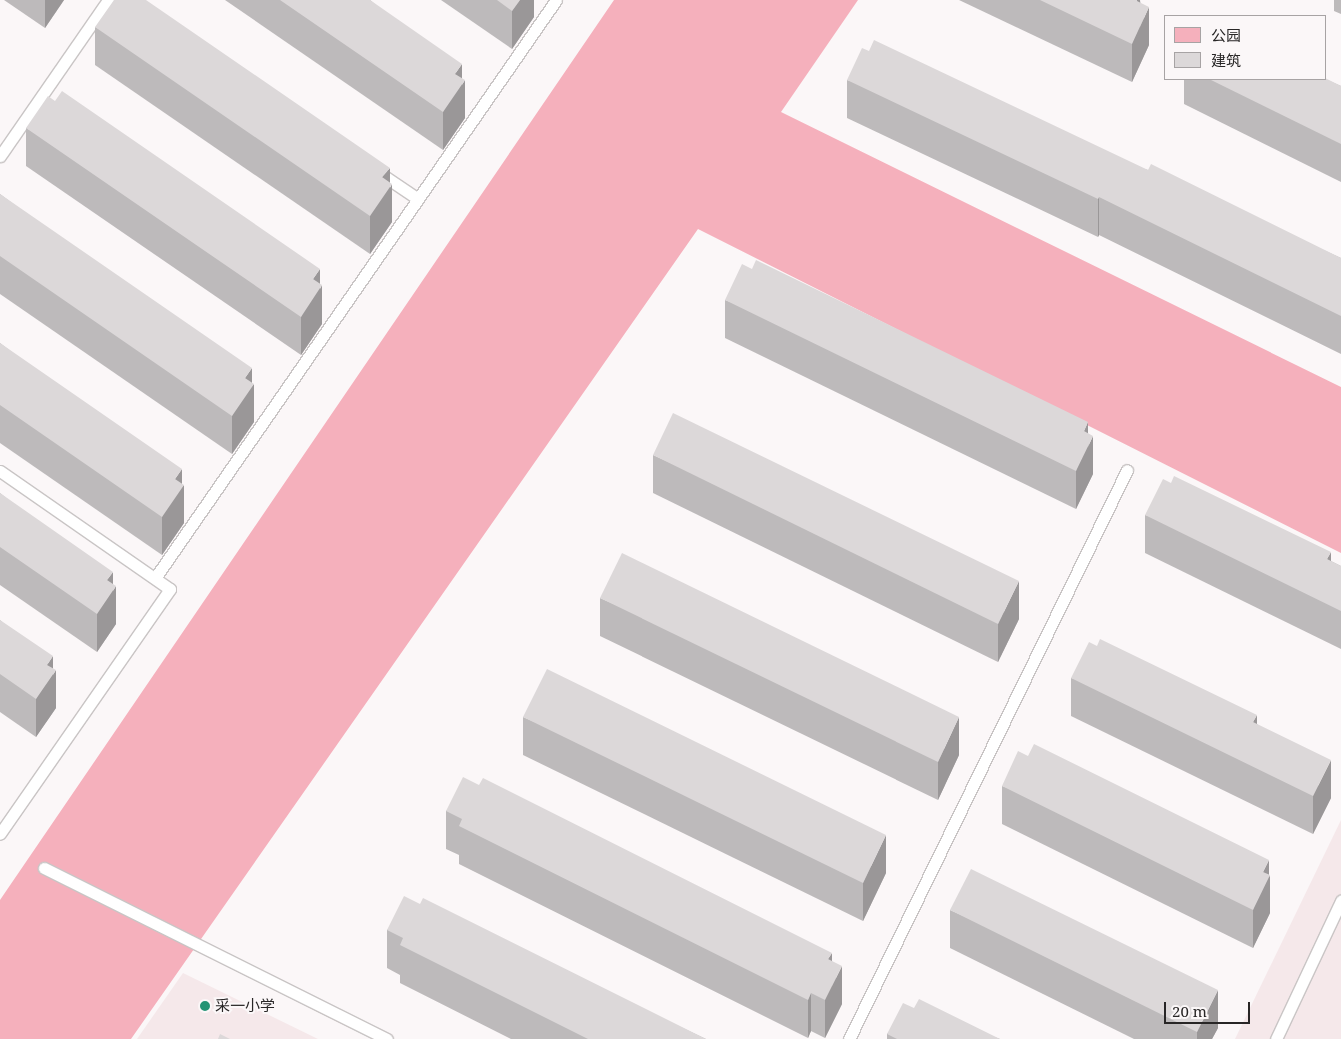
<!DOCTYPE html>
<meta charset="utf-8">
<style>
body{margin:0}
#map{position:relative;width:1341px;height:1039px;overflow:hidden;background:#fbf7f8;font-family:"Noto Serif","Noto Sans SC",serif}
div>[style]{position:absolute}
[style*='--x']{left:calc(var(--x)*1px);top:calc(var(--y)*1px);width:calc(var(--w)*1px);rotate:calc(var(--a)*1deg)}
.built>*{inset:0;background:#f5e8ea}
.green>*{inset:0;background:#f5b0bc}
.roads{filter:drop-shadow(1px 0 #c9c5c5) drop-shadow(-1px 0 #c9c5c5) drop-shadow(0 1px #c9c5c5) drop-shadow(0 -1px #c9c5c5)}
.service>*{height:11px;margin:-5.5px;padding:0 5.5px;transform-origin:5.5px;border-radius:5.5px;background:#fff}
.wall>*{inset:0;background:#bdbabb}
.shaded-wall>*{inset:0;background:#9a9798}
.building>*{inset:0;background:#dcd8d9}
.dots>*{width:14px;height:14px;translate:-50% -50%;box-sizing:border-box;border:2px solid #fbf7f8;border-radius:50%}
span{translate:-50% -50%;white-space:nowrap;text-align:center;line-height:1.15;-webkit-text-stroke:4px #fbf7f8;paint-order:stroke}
.poi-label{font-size:15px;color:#282626}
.left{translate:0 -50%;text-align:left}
.legend{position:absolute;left:1164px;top:15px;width:162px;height:65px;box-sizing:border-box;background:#fbf7f8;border:1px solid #a7a3a4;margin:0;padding:6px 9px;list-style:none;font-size:15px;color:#282626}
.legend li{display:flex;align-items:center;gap:10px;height:25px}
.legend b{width:25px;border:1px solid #a7a3a4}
.scale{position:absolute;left:1164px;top:1002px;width:86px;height:22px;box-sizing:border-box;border:2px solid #282626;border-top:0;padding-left:6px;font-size:15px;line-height:18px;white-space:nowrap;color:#282626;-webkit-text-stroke:4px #fbf7f8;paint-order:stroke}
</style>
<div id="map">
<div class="built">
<div style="clip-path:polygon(1341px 820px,1341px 1039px,1235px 1039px)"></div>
<div style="clip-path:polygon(183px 973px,318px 1039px,137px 1039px)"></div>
</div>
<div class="green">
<div style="clip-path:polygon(614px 0,858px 0,781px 112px,1341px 387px,1341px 553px,698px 229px,131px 1039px,0 1039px,0 900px)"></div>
</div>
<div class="roads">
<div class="service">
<div style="--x:0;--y:156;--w:190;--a:-55.3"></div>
<div style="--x:378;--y:172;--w:48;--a:34"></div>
<div style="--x:0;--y:471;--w:207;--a:34.8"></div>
<div style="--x:170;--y:589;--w:298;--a:124.8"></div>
<div style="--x:155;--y:578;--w:703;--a:-55.25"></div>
<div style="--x:44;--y:868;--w:383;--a:26.5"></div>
<div style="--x:849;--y:1039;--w:633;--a:-63.96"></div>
<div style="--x:1276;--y:1039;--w:153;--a:-64.8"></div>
</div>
</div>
<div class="wall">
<div style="clip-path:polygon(4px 0,64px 0,45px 28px)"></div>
<div style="clip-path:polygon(225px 0,370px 0,462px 78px,465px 118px,443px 150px)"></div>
<div style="clip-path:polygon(441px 0,534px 0,534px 17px,512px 49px)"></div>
<div style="clip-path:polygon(959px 0,1140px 0,1149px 45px,1132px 82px)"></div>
<div style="clip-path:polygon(1334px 0,1341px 0,1341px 14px,1334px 11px)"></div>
<div style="clip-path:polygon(95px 27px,390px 183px,392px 222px,370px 254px,95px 65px)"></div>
<div style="clip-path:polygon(1184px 79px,1325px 79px,1341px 86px,1341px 182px,1184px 104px)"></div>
<div style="clip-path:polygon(847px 80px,1148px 170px,1341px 258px,1341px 354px,1099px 235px,1098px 237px,847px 118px)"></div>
<div style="clip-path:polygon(26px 128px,320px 284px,322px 324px,301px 355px,26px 166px)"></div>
<div style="clip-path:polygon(0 194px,252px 383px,254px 422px,232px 454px,0 294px)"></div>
<div style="clip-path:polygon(725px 300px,1088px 433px,1093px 474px,1076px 509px,725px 338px)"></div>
<div style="clip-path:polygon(0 343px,182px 484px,184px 523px,162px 555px,0 443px)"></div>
<div style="clip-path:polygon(653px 455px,1019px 619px,998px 662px,653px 493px)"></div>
<div style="clip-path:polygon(0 493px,113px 584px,116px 624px,97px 652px,0 585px)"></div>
<div style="clip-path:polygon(1145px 515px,1331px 561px,1341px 566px,1341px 649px,1145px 553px)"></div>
<div style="clip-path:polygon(600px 598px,959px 755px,938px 800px,600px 636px)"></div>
<div style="clip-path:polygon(0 620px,53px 668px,56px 708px,36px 737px,0 712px)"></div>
<div style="clip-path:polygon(1071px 678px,1257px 724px,1331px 798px,1313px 834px,1071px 716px)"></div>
<div style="clip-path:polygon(523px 717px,886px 873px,863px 921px,523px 755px)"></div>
<div style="clip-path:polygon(479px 785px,832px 961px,842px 1004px,825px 1038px,811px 1031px,808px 1038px,459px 864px,459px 855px,446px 849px,446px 811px)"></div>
<div style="clip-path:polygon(1002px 786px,1269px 875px,1270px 913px,1253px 948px,1002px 824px)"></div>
<div style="clip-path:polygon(420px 904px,706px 1039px,511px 1039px,400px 983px,400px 975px,387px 968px,387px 930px)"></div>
<div style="clip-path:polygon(950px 910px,1218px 1028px,1212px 1039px,1134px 1039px,950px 948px)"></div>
<div style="clip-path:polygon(914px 1008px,1000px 1039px,887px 1039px,887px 1034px)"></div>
</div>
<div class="shaded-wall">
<div style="clip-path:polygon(45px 0,64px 0,45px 28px)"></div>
<div style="clip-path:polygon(520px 0,534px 0,534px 17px,512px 49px,512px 11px)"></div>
<div style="clip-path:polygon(1137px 0,1140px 0,1140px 27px,1149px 7px,1149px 45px,1132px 82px,1132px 44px)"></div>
<div style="clip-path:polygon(462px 64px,462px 85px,465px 80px,465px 118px,443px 150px,443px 112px,455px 74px)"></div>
<div style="clip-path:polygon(390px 168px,390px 188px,392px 184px,392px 222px,370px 254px,370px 216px,382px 177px)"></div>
<div style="clip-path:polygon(1099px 197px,1099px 235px,1098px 237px,1098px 199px)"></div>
<div style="clip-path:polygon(320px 269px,320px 289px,322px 285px,322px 324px,301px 355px,301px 317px,313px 279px)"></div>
<div style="clip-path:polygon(252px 368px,252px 386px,254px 384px,254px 422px,232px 454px,232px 416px,245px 378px)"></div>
<div style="clip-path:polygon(1088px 422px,1088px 447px,1093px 436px,1093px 474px,1076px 509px,1076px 471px,1084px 431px)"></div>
<div style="clip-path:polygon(182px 469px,182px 487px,184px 485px,184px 523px,162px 555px,162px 517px,175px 479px)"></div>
<div style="clip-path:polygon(1331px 552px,1331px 590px,1327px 559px)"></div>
<div style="clip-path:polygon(113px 572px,113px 591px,116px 586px,116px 624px,97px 652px,97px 614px,107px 580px)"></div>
<div style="clip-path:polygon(1019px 581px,1019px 619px,998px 662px,998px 624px)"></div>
<div style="clip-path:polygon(53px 656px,53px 675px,56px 670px,56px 708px,36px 737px,36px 699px,47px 665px)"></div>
<div style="clip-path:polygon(1257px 715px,1257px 754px,1253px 722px)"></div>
<div style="clip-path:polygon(959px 717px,959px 755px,938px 800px,938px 762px)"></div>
<div style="clip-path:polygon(1331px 760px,1331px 798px,1313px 834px,1313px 796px)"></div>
<div style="clip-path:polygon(886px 835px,886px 873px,863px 921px,863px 883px)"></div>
<div style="clip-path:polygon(1269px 860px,1269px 877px,1270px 875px,1270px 913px,1253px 948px,1253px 910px,1263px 872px)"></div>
<div style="clip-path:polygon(832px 953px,832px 986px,842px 966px,842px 1004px,825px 1038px,825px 1000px,828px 959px)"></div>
<div style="clip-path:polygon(1218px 990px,1218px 1028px,1212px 1039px,1197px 1039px,1197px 1032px)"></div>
<div style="clip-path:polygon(811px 993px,811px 1031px,808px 1038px,808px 1000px)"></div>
</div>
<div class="building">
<div style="clip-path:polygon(114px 0,146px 0,390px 168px,382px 177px,392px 184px,370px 216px,95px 27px)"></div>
<div style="clip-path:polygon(280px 0,370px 0,462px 64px,455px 74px,465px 80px,443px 112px)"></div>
<div style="clip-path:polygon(497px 0,520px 0,512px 11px)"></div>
<div style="clip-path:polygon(1040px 0,1137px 0,1137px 1px,1149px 7px,1132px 44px)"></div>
<div style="clip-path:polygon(874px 40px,1148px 170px,1151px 164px,1341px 258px,1341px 316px,1099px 197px,1098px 199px,847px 80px,862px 48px,869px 51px)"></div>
<div style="clip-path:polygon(1325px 78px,1341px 86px,1341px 144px,1209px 79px)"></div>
<div style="clip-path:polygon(62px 91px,320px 269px,313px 279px,322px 285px,301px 317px,26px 128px,48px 96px,55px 101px)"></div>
<div style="clip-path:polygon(0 194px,252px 368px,245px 378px,254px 384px,232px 416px,0 256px)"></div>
<div style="clip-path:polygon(756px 260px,1088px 422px,1084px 431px,1093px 436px,1076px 471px,725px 300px,742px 264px,752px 269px)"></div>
<div style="clip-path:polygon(0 343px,182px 469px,175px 479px,184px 485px,162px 517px,0 405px)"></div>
<div style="clip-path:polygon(673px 413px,1019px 581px,998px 624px,653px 455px)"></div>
<div style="clip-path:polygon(1174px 476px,1331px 552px,1327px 559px,1341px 566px,1341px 611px,1145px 515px,1163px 479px,1171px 483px)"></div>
<div style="clip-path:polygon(0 493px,113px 572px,107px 580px,116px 586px,97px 614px,0 547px)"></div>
<div style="clip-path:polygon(622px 553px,959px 717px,938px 762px,600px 598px)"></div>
<div style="clip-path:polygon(0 620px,53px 656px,47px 665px,56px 670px,36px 699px,0 674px)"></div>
<div style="clip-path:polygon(1100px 639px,1257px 715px,1253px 722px,1331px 760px,1313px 796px,1071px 678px,1089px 642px,1097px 646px)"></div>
<div style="clip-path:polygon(547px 669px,886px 835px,863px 883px,523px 717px)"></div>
<div style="clip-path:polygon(1034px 744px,1269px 860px,1263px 872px,1270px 875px,1253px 910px,1002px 786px,1018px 751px,1028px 756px)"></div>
<div style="clip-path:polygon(463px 777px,479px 785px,483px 778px,832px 953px,828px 959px,842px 966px,825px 1000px,811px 993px,808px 1000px,459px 826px,462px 819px,446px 811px)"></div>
<div style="clip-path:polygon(971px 869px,1218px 990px,1197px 1032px,950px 910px)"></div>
<div style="clip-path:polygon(404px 896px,420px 904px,423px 898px,706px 1039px,588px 1039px,400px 945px,403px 938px,387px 930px)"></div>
<div style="clip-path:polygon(919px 999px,1000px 1039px,897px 1039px,887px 1034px,903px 1003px,914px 1008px)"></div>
<div style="clip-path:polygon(220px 1034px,230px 1039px,218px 1039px)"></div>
</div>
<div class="dots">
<div style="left:205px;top:1006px;background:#249374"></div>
</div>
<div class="poi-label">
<span class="left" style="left:215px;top:1006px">采一小学</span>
</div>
<ul class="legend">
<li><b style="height:14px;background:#f5b0bc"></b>公园</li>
<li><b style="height:14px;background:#dcd8d9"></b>建筑</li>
</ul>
<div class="scale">20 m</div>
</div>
